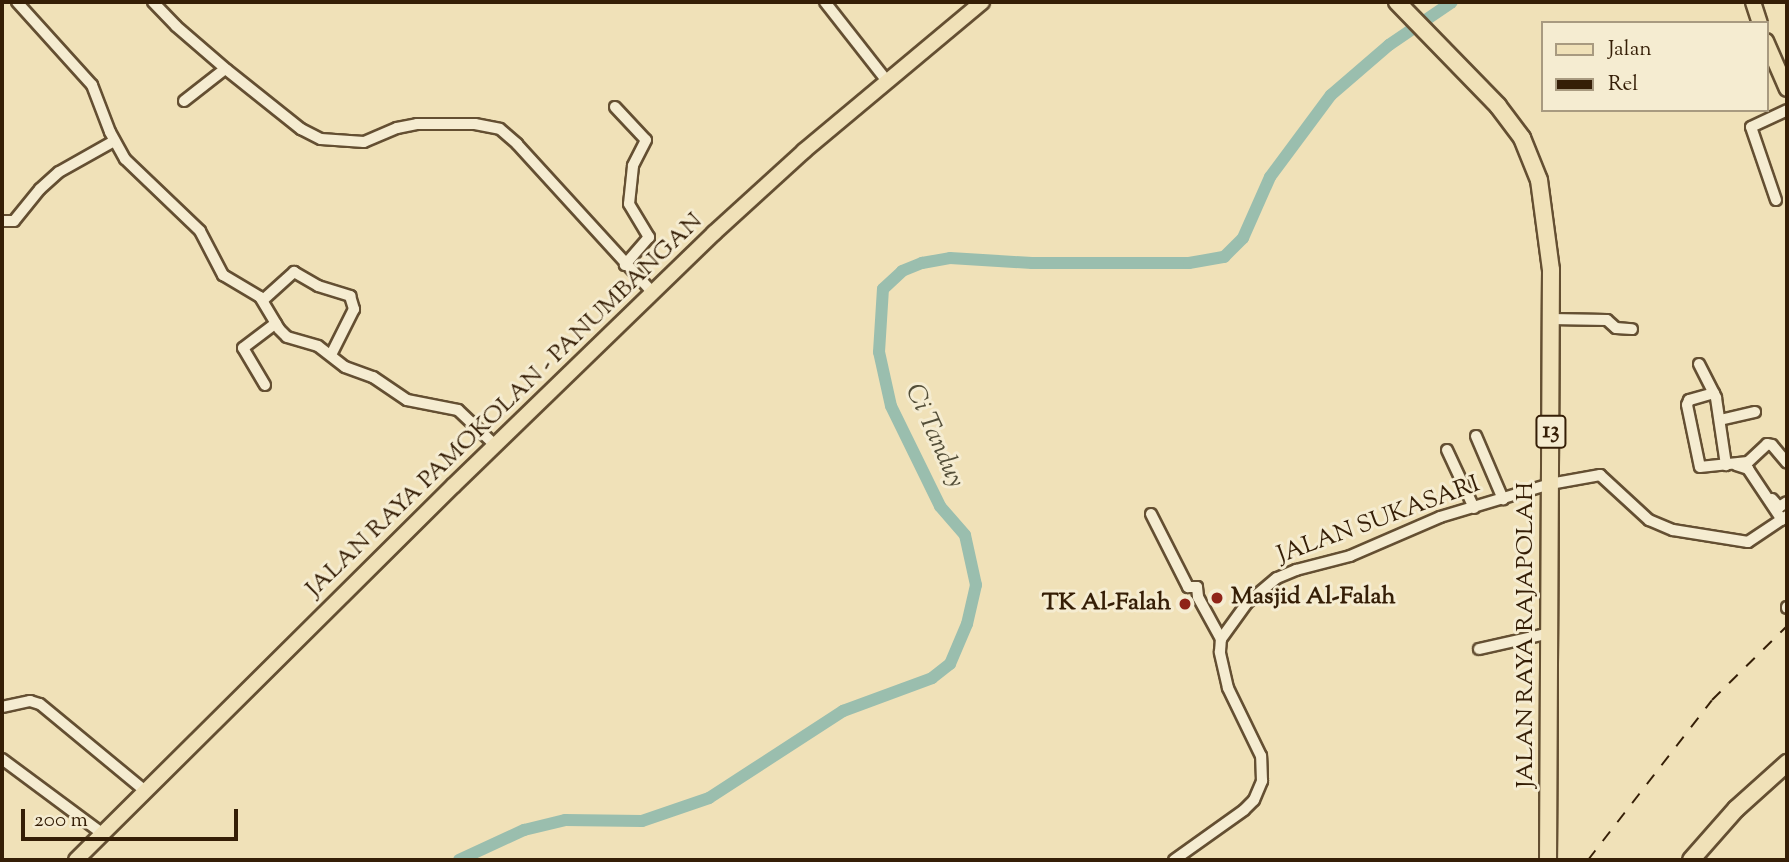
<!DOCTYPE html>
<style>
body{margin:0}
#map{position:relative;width:1789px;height:862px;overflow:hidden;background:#f0e1b8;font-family:"Sorts Mill Goudy",serif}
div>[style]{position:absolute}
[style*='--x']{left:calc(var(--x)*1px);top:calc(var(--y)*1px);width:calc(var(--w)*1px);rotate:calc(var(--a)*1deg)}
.river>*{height:12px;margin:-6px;padding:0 6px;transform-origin:6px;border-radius:6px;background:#9abeae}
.roads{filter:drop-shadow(2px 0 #644f32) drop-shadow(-2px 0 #644f32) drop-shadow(0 2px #644f32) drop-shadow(0 -2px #644f32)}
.minor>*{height:10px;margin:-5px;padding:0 5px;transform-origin:5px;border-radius:5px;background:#f5ecd1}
.major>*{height:14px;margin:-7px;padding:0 7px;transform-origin:7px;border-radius:7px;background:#f0e1b8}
.highway>*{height:16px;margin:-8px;padding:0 8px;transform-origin:8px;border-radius:8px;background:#f0e1b8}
.rail>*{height:2px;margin-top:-1px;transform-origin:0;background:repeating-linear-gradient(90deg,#351e06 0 12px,transparent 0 24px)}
.dots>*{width:19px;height:19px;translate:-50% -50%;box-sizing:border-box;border:4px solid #f5ecd1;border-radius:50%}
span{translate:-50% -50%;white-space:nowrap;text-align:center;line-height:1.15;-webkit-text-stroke:6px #f5ecd1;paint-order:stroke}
.shield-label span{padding:2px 5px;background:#f5ecd1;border:2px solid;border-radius:5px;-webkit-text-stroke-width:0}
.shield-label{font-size:23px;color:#351e06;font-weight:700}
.street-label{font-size:24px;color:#351e06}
.poi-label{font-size:24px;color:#351e06;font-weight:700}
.left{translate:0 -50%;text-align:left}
.right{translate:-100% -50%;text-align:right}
.water-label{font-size:26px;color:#534e38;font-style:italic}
.frame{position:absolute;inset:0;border:4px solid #351e06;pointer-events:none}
.legend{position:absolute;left:1541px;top:21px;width:228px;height:91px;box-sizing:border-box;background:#f5ecd1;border:2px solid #a89a80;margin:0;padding:9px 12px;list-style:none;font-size:21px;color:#351e06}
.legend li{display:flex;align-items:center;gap:14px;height:35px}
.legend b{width:35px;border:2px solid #a89a80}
.scale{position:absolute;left:21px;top:809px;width:217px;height:32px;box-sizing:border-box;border:4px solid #351e06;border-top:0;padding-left:9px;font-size:21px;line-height:24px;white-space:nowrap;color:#351e06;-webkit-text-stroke:5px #f5ecd1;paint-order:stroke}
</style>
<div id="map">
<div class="river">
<div style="--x:459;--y:860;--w:72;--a:-24.8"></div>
<div style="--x:524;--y:830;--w:42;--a:-13.7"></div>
<div style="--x:565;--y:820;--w:77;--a:0.7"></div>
<div style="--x:642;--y:821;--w:71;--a:-18.9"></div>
<div style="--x:709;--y:798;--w:160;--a:-33"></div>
<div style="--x:843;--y:711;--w:95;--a:-20.3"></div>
<div style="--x:932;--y:678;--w:23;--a:-38"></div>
<div style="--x:950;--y:664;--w:43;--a:-67"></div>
<div style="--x:967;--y:624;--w:40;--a:-77"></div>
<div style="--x:976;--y:585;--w:51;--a:-102.4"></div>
<div style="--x:965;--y:535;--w:38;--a:-131"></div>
<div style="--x:940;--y:506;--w:111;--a:-116.1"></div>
<div style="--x:891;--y:406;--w:55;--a:-102.5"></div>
<div style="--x:879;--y:352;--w:63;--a:-86.4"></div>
<div style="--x:883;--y:289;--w:26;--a:-43"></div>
<div style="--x:902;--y:271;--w:22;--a:-22"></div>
<div style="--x:922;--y:263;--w:28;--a:-10"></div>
<div style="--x:950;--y:258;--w:82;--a:3.5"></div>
<div style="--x:1032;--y:263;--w:157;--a:0"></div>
<div style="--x:1189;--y:263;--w:36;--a:-10"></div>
<div style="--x:1224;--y:257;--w:27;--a:-45"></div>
<div style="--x:1243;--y:238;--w:67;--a:-66.1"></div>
<div style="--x:1270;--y:177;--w:102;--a:-53.4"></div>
<div style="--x:1331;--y:95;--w:77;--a:-40.8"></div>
<div style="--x:1389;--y:45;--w:76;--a:-34.3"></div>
</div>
<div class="roads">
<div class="minor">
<div style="--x:17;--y:2;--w:112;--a:47.9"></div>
<div style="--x:92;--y:85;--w:50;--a:69"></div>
<div style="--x:110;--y:132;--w:31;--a:61"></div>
<div style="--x:125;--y:159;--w:104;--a:43.8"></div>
<div style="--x:200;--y:231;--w:50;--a:62.4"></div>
<div style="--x:223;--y:275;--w:43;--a:30.7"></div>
<div style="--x:260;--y:297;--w:37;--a:59"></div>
<div style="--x:279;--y:329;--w:11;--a:45"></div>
<div style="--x:287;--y:337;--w:32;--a:16"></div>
<div style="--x:318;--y:346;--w:34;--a:38"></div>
<div style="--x:345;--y:367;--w:30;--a:20"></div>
<div style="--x:373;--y:377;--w:41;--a:34.1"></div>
<div style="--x:407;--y:400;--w:52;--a:11.1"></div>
<div style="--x:458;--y:410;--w:51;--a:43.4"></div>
<div style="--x:153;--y:2;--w:33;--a:46"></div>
<div style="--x:176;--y:26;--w:67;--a:40.8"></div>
<div style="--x:227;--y:70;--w:95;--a:38.6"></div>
<div style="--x:301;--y:129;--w:22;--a:27"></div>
<div style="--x:321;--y:139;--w:43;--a:4"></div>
<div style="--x:364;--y:142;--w:36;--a:-23"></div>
<div style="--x:397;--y:128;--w:20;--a:-11"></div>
<div style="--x:417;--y:124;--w:58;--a:0"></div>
<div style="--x:475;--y:124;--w:25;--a:11"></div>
<div style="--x:500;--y:129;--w:23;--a:41"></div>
<div style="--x:517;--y:144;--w:202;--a:47.6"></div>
<div style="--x:825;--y:2;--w:100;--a:51.9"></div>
<div style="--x:184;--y:101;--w:52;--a:-38"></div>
<div style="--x:615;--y:107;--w:45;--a:46.8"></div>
<div style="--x:646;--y:140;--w:29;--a:117"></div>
<div style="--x:633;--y:166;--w:38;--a:96"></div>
<div style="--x:629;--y:204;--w:39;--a:59"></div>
<div style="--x:649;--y:237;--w:37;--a:131"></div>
<div style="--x:1776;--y:200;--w:77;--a:-108.9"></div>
<div style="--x:1751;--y:127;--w:40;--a:-25"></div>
<div style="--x:2;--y:221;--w:12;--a:0"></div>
<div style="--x:14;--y:221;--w:41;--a:-50.9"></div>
<div style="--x:40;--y:189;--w:25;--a:-42"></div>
<div style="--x:59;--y:172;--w:63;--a:-29.4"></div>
<div style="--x:263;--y:300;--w:42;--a:-42.1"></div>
<div style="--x:294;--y:272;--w:28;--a:30"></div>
<div style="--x:318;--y:286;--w:34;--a:17"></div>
<div style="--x:350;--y:296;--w:14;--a:73"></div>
<div style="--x:354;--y:309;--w:51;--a:116.6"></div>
<div style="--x:1551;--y:319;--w:56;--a:1"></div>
<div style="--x:1607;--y:320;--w:12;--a:42"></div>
<div style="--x:1616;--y:328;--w:16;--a:4"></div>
<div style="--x:1699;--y:364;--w:38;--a:63"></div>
<div style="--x:1716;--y:398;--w:68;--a:81.5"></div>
<div style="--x:265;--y:385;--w:43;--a:-120.7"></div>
<div style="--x:243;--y:348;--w:41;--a:-37.1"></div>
<div style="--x:1714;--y:393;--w:26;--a:164"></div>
<div style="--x:1689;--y:400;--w:5;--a:112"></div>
<div style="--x:1687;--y:405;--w:63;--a:78.2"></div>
<div style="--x:1700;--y:467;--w:48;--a:-5.9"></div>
<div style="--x:1748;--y:462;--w:26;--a:-43"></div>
<div style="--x:1767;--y:444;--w:5;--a:11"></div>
<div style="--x:1772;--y:445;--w:23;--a:50"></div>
<div style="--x:1720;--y:420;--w:36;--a:-13"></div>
<div style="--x:1476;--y:436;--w:69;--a:66.8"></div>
<div style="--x:1447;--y:450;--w:64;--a:65"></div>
<div style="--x:1736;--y:465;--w:13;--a:18"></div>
<div style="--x:1748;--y:469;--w:61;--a:56.3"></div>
<div style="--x:1772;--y:499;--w:11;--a:49"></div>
<div style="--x:1779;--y:507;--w:9;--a:-32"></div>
<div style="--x:1151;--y:514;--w:82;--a:63.1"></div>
<div style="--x:1188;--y:587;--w:9;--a:0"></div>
<div style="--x:1197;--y:587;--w:10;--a:84"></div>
<div style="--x:1198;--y:597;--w:48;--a:61.3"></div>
<div style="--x:1787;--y:608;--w:1;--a:-90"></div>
<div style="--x:1479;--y:649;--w:73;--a:-12.7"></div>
<div style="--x:2;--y:707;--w:29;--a:-12"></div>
<div style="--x:30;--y:701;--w:10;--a:17"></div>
<div style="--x:40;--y:704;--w:136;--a:39.6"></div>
<div style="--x:2;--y:759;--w:126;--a:36.6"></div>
<div style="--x:1174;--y:860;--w:86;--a:-35.5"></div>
<div style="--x:1244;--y:810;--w:14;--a:-45"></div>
<div style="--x:1254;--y:800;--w:21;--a:-67"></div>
<div style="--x:1262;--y:781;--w:25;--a:-92"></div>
<div style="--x:1261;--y:756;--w:76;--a:-115.9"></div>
<div style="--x:1228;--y:688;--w:37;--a:-103"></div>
<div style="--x:1220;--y:652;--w:13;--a:-86"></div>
<div style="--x:1221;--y:639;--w:44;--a:-54.2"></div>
<div style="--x:1247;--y:603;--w:39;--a:-40"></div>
<div style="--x:1277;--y:578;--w:21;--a:-23"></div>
<div style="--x:1296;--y:570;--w:56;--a:-14.5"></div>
<div style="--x:1350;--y:556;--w:98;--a:-23.4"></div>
<div style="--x:1440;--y:517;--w:115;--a:-16.7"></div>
<div style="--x:1550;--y:484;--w:51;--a:-10.2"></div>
<div style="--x:1600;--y:475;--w:67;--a:42.6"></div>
<div style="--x:1649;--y:520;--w:26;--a:23"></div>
<div style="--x:1673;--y:530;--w:76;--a:9.1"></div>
<div style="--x:1748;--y:542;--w:47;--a:-33.7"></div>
</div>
<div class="major">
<div style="--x:1753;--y:2;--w:22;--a:72"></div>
<div style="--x:1766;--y:41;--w:52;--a:66.4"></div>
<div style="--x:76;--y:860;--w:532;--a:-44.77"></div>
<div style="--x:454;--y:485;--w:362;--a:-44.1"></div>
<div style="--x:714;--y:233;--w:122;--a:-42.3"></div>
<div style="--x:804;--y:151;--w:232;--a:-39.9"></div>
</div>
<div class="highway">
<div style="--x:1397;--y:2;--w:145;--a:45.8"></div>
<div style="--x:1498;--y:106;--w:40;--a:53"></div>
<div style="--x:1522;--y:138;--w:45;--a:68"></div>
<div style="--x:1539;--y:180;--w:91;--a:82.4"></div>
<div style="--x:1551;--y:270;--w:590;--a:90.29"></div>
<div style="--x:1691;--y:860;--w:68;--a:-48.6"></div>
<div style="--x:1736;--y:809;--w:69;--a:-42"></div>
</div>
</div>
<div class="rail">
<div style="--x:1588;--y:860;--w:202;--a:-52.2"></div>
<div style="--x:1712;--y:700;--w:105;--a:-44.6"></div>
</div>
<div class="dots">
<div style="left:1217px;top:598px;background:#8f2418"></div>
<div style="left:1185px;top:604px;background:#8f2418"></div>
</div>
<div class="shield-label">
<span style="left:1551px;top:432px">13</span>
</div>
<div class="street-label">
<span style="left:505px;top:406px;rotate:-44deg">JALAN RAYA PAMOKOLAN - PANUMBANGAN</span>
<span style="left:1379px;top:521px;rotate:-20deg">JALAN SUKASARI</span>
<span style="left:1527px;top:635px;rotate:-90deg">JALAN RAYA RAJAPOLAH</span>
</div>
<div class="poi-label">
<span class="left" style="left:1231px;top:598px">Masjid Al-Falah</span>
<span class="right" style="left:1171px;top:604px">TK Al-Falah</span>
</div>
<div class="water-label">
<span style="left:934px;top:436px;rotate:66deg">Ci Tanduy</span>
</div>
<div class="frame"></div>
<ul class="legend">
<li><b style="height:9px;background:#f0e1b8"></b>Jalan</li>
<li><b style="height:9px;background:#351e06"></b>Rel</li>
</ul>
<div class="scale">200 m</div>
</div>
